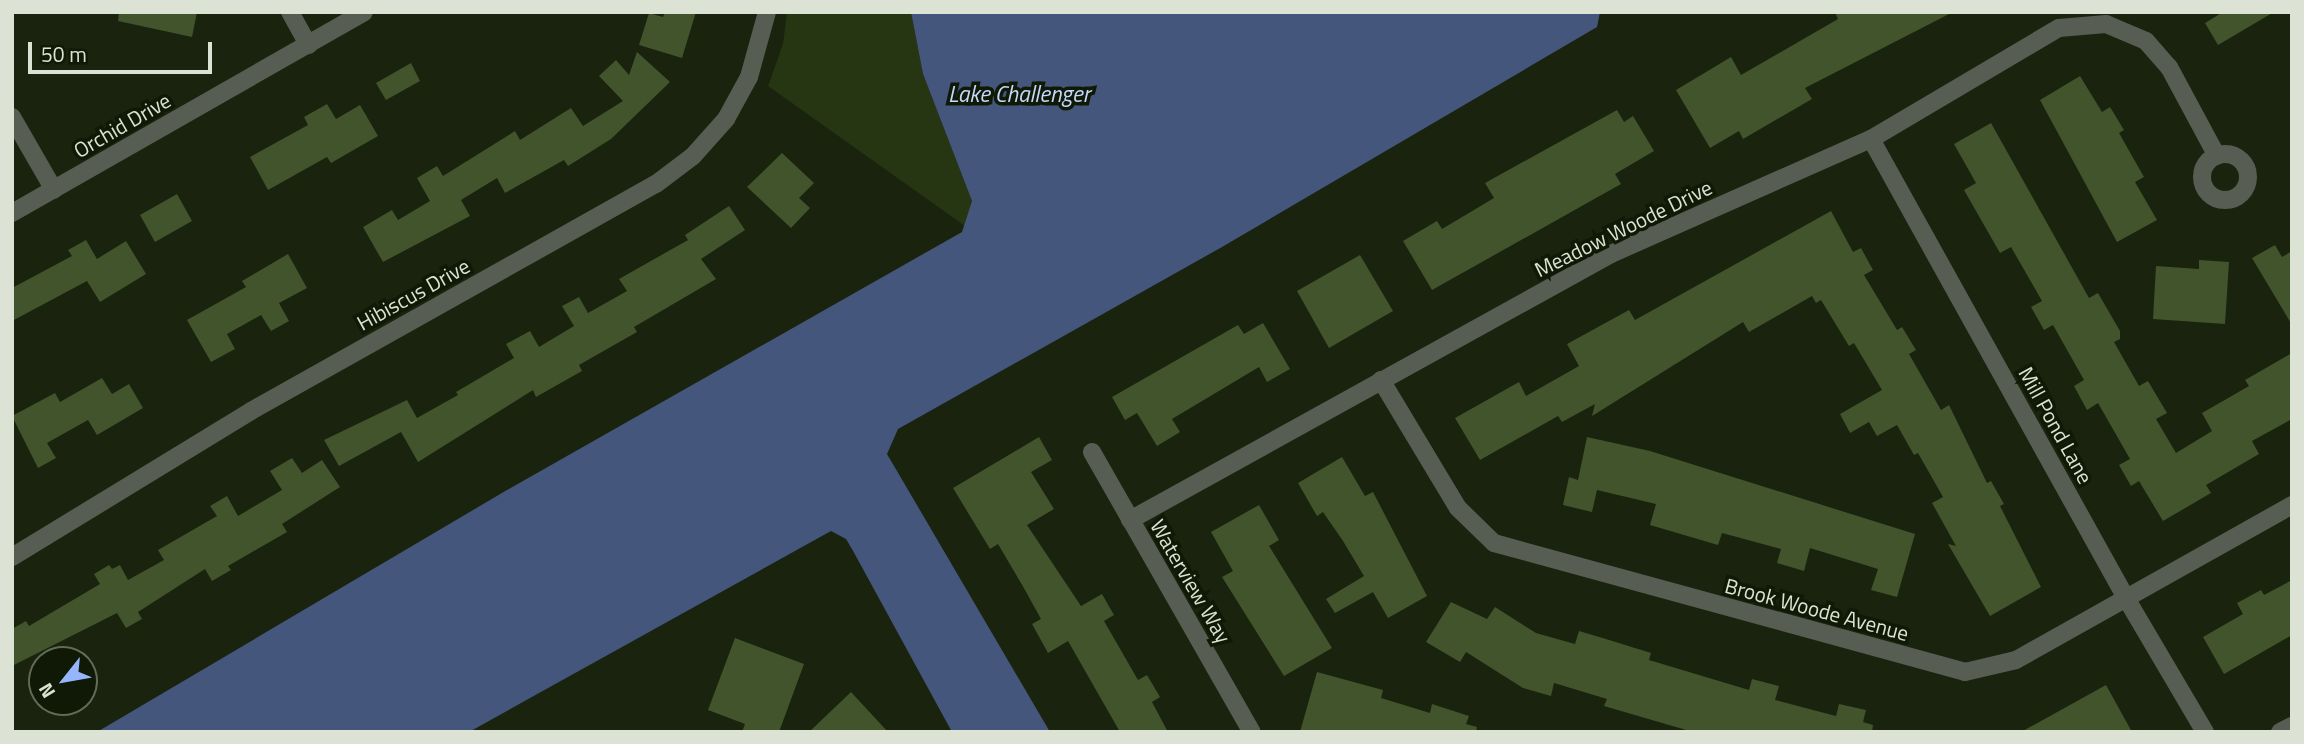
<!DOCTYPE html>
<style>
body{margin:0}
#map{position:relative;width:2304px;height:744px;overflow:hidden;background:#19230e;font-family:"Titillium Web",sans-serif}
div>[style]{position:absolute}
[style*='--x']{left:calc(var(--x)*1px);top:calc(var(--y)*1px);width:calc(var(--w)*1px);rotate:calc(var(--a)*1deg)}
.green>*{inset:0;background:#263512}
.water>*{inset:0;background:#44567c}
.building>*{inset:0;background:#42542b}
.minor>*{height:18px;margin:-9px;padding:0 9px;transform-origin:9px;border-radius:9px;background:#585d53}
.minor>.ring{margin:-9px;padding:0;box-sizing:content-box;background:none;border:18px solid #585d53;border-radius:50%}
span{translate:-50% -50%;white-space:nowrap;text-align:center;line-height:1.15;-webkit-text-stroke:7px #101905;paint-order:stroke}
.street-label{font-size:21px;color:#dce3d5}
.water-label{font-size:23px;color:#c5d8ff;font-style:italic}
.frame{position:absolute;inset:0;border:14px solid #dce3d5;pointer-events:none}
.north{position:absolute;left:28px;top:646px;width:70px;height:70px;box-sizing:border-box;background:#101905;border:2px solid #626a58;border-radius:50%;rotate:239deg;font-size:19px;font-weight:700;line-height:28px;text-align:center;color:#dce3d5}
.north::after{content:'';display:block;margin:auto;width:24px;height:32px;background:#95b6fd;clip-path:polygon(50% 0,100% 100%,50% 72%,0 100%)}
.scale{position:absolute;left:28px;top:42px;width:184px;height:32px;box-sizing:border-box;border:4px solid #dce3d5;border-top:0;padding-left:9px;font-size:21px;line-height:24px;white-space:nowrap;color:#dce3d5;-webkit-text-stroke:5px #101905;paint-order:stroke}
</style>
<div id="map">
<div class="green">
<div style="clip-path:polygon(787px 12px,911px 12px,923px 74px,972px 201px,965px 226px,768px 86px,783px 44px)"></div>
</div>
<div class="water">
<div style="clip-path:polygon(911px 12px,1600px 12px,1597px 27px,1222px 247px,898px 429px,887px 454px,1050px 732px,952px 732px,852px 549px,846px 539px,831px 531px,469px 732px,97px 732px,507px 490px,962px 232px,972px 201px,923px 74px)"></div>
</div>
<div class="building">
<div style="clip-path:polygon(119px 12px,197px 12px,192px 37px,118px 21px)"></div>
<div style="clip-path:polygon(665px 12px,696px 12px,682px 58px,639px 45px,649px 13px,663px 17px)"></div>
<div style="clip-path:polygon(1835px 12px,1953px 12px,1805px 88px,1812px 99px,1743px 139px,1739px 131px,1710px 148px,1676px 90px,1731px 57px,1741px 75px,1838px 19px)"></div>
<div style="clip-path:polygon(2223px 12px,2274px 12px,2218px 45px,2205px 23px)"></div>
<div style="clip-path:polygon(637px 52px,670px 82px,611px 139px,568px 166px,564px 160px,505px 193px,497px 178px,461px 200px,470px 216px,383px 262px,363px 227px,392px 210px,398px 220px,430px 201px,417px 178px,437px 166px,443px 176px,515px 131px,520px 140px,571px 108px,583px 126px,623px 101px,599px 76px,616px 60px,629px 75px)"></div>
<div style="clip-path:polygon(411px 63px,420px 81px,386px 100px,376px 83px)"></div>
<div style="clip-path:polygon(2080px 76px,2102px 112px,2110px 107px,2124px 130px,2119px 133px,2144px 177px,2135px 182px,2157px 220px,2117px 242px,2040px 100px)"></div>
<div style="clip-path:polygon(327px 104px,336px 119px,360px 105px,378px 136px,331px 163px,327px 157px,268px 190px,250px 157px,308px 125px,304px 117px)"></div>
<div style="clip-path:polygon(1617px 110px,1624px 122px,1633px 116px,1654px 151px,1615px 174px,1621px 184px,1432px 290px,1403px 241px,1437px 221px,1442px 229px,1494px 198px,1485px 183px)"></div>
<div style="clip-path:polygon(1991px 123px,2089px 298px,2098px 293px,2120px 331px,2120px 339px,2114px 342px,2139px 386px,2148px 381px,2167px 413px,2156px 419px,2176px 453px,2212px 431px,2202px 413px,2249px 386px,2245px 380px,2292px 353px,2292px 419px,2252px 441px,2259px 454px,2206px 485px,2211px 493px,2163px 521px,2139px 481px,2131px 486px,2119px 465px,2130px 459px,2098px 403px,2087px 410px,2074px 386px,2084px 380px,2053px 325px,2044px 330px,2031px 307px,2042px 301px,2011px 247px,2000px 253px,1964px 190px,1976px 183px,1954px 144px)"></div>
<div style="clip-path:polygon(782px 153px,814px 183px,799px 198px,810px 208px,791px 228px,747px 187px)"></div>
<div style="clip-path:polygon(177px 194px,192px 221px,155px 242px,140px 215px)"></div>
<div style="clip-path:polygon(729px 206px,745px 230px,701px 259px,716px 279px,634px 327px,637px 332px,579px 365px,582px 371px,536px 397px,533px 390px,418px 462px,401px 432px,339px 466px,324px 440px,407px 400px,417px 418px,458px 395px,456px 392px,514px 358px,506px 344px,530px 331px,539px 347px,574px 326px,562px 306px,579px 297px,588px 313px,627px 291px,619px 279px,688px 240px,685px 235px)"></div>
<div style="clip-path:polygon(1831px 211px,1853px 252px,1861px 248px,1873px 270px,1864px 275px,1897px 330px,1902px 327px,1916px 350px,1909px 354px,1941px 410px,1949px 405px,1987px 483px,1991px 481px,2004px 504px,2000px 506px,2041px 587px,1990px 616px,1948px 544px,1956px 546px,1932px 503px,1943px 497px,1918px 453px,1914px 455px,1897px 425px,1877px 436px,1869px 422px,1850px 433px,1840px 414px,1882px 390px,1854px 343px,1849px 346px,1821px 300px,1816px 303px,1812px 296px,1749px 332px,1743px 322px,1592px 416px,1595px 404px,1562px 422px,1558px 416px,1480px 460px,1455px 418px,1519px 382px,1526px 396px,1579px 366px,1567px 344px,1629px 310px,1635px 320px)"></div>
<div style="clip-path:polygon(86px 240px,97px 259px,126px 241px,146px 274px,100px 302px,87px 281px,12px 321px,12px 288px,72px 256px,68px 250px)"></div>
<div style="clip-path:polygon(2275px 245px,2282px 257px,2292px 251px,2292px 325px,2252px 258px)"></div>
<div style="clip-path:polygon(288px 254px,307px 288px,279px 303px,289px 321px,271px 331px,261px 315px,227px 334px,235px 349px,211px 362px,187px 320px,246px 287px,242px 281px)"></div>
<div style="clip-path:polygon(1360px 255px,1393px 311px,1329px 348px,1297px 291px)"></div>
<div style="clip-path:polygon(2199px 260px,2229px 262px,2225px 324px,2153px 319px,2156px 266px,2199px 269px)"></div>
<div style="clip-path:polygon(1263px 323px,1290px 369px,1267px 382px,1259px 367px,1172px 419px,1180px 432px,1157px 446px,1137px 413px,1125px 420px,1112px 397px,1238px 325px,1244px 334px)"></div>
<div style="clip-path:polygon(102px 378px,112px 394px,129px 384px,143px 408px,97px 435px,88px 420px,47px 443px,56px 458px,38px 468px,12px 416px,55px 393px,60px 402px)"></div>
<div style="clip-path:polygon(1039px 437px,1052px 460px,1031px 472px,1054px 509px,1027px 525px,1081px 606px,1102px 594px,1114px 615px,1104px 621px,1138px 680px,1147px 675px,1160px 697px,1152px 702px,1168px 732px,1120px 732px,1068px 641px,1048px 653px,1032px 624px,1041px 619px,1025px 590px,998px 544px,990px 549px,953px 488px)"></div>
<div style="clip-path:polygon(1587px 437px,1650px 451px,1915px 534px,1897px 597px,1871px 590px,1878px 569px,1810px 548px,1804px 571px,1777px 563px,1781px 549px,1722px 533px,1718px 545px,1650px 525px,1656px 504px,1597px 490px,1592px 512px,1563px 505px,1569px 477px,1578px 480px)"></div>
<div style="clip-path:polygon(1342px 457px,1365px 496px,1373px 492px,1427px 596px,1388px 618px,1373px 592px,1335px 613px,1326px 599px,1364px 576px,1343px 541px,1323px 512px,1317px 516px,1298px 483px)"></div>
<div style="clip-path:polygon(292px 458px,302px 473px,322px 460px,340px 487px,282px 524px,287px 532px,228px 566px,231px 570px,212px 581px,205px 569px,138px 612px,142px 619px,126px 628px,117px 613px,12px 666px,12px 629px,26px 621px,29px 626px,100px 584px,94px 574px,109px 565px,112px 569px,120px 565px,128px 580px,164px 560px,158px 550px,217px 516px,210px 506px,227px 496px,238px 516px,282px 490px,270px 471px)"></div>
<div style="clip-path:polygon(1259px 505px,1279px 540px,1269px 546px,1332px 648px,1284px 676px,1222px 577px,1233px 571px,1211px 532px)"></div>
<div style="clip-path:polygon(2292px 580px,2292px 635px,2224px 674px,2203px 637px,2243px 614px,2237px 603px,2261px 590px,2264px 595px)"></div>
<div style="clip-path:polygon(1451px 602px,1487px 619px,1495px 607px,1536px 633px,1575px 644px,1579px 631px,1606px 639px,1651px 653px,1649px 660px,1749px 690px,1752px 679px,1779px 686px,1775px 700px,1836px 716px,1839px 704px,1866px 710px,1863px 722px,1873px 725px,1872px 732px,1693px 732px,1604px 706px,1607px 699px,1554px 683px,1551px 696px,1523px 688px,1466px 652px,1460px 662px,1426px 642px)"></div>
<div style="clip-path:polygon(735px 638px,804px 664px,779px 732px,742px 732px,745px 724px,708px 710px)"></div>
<div style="clip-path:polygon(1317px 672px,1383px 690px,1381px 698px,1430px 713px,1432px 704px,1469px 716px,1466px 724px,1477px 727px,1476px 732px,1300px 732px)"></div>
<div style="clip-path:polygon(2106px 685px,2132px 732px,2021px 732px)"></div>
<div style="clip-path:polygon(851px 692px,888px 732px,809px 732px)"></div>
</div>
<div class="minor">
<div style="--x:290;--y:12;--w:38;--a:61"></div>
<div style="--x:12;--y:117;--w:84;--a:60.1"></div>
<div style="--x:1871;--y:139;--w:525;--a:60.95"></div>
<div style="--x:2126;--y:598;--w:156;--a:59.5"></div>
<div class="ring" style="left:2202px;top:154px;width:28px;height:28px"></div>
<div style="--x:12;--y:213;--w:405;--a:-29.7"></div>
<div style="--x:1381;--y:380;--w:149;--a:59"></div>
<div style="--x:1458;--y:508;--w:50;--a:44.2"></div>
<div style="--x:1494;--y:543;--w:488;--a:15.3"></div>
<div style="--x:1965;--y:672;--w:52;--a:-13.2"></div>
<div style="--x:2016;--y:660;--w:317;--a:-29.3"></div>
<div style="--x:1092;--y:452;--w:322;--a:60.3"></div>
<div style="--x:1130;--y:520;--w:550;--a:-28.94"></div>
<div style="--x:1611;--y:254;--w:284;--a:-23.9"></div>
<div style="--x:1871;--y:139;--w:218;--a:-30.6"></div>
<div style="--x:2059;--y:28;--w:47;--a:-4.9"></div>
<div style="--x:2106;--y:24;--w:43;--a:23"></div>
<div style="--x:2146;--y:41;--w:35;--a:49"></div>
<div style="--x:2169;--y:67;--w:101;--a:61.7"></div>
<div style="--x:12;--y:557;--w:280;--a:-31.4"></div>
<div style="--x:251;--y:411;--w:464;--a:-29.3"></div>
<div style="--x:656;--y:184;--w:46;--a:-37.1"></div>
<div style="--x:693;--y:156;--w:50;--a:-48.3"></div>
<div style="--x:726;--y:119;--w:48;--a:-61.3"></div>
<div style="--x:749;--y:77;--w:67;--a:-74.5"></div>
<div style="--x:2280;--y:732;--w:13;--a:-27"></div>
</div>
<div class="street-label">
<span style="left:122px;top:125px;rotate:-30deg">Orchid Drive</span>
<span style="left:1623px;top:228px;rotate:-26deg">Meadow Woode Drive</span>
<span style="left:413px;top:294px;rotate:-29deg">Hibiscus Drive</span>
<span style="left:2056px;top:425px;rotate:61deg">Mill Pond Lane</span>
<span style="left:1191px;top:581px;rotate:60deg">Waterview Way</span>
<span style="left:1817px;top:609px;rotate:15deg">Brook Woode Avenue</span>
</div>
<div class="water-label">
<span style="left:1019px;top:94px">Lake Challenger</span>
</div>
<div class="frame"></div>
<div class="north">N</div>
<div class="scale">50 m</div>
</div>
